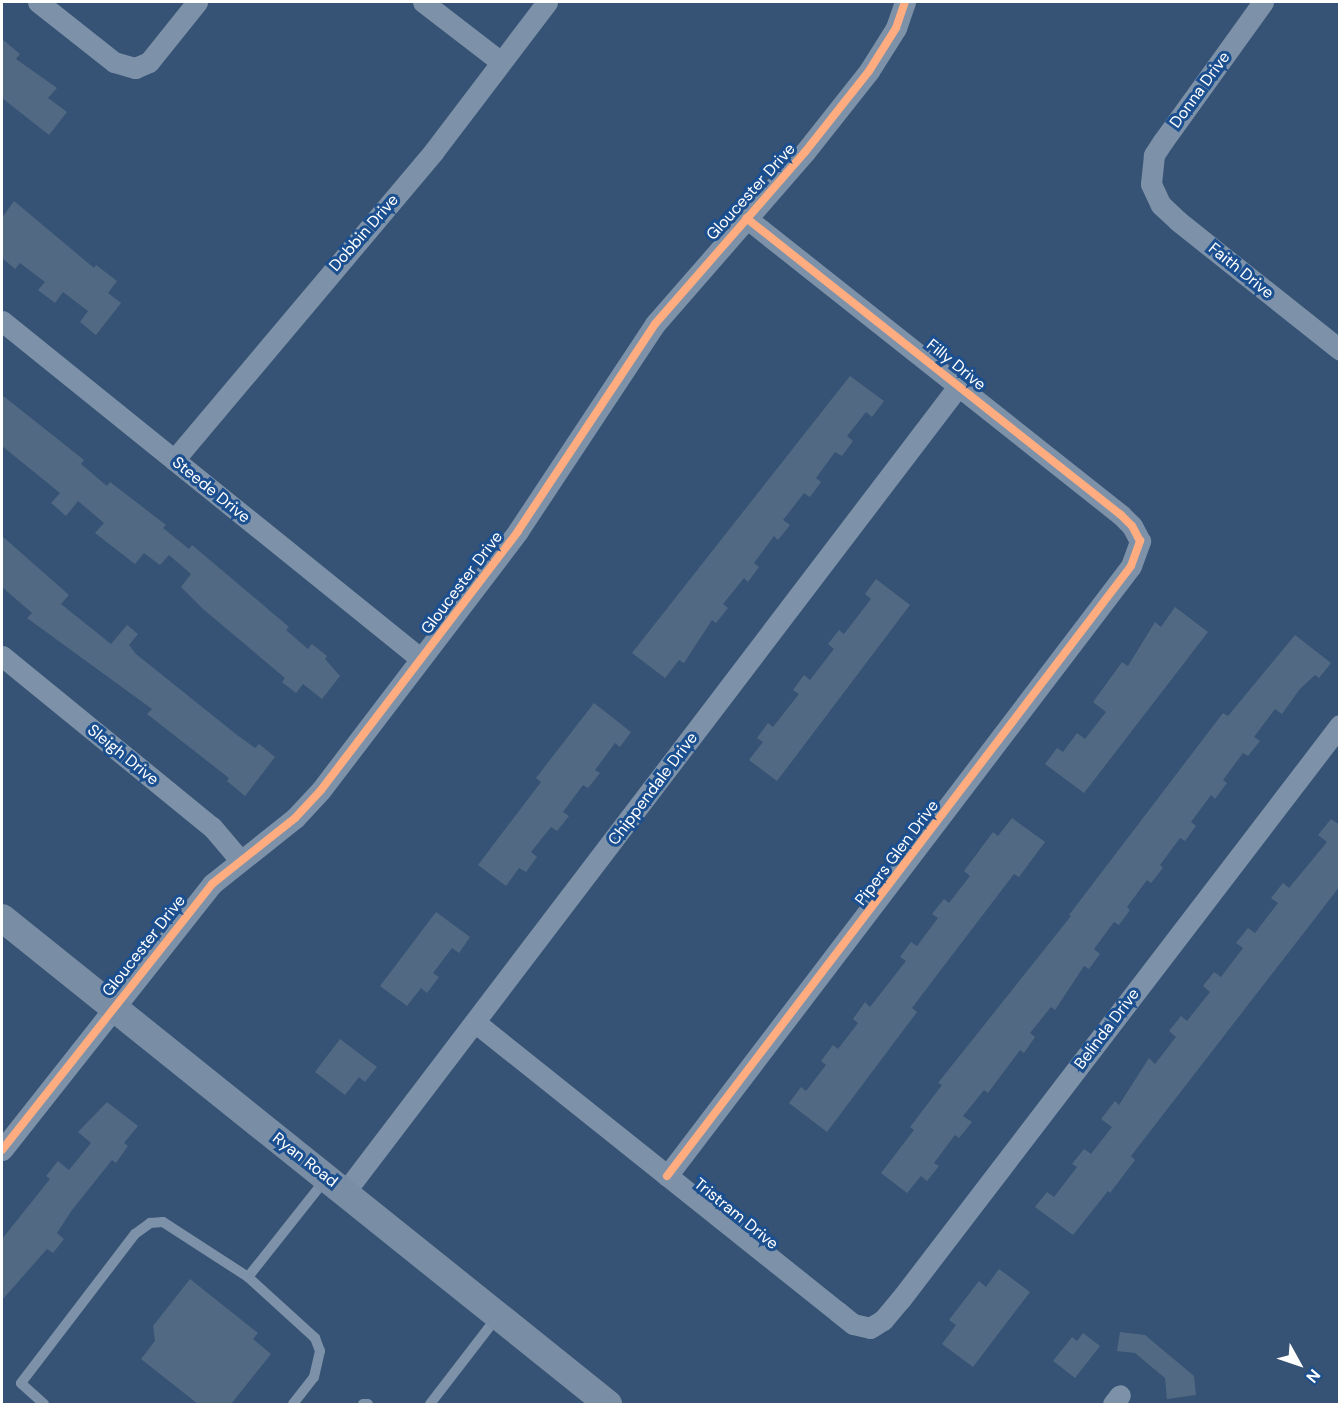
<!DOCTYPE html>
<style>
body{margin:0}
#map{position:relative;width:1341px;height:1406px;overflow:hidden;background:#365274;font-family:"DM Sans",sans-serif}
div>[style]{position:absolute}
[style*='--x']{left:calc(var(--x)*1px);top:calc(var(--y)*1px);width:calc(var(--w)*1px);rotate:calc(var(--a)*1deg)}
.building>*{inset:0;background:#526984}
.service>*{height:10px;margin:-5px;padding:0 5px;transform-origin:5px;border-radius:5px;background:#7d92a8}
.minor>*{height:21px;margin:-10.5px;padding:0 10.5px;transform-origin:10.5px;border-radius:10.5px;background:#7d92a8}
.secondary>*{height:28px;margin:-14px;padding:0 14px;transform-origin:14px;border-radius:14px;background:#798da4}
.cycleway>*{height:8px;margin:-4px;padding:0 4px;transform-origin:4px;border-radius:4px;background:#ffac80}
span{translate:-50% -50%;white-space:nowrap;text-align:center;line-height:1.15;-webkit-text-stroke:6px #1b4f8f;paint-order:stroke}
.street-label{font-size:16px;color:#fff}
.frame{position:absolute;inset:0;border:3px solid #fff;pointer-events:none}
.north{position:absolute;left:1269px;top:1334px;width:60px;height:60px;-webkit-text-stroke:4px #1b4f8f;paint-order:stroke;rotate:130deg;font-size:16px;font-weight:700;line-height:24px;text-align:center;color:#fff}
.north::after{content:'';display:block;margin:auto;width:21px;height:27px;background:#fff;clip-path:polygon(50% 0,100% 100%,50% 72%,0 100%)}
</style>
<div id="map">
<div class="building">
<div style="clip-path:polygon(2px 39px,20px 54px,16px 59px,57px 88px,48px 98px,67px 112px,49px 135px,2px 98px)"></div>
<div style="clip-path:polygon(14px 201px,94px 268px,96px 265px,117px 281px,108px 293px,121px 303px,96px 335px,80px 322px,88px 311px,63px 292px,55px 303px,38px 290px,45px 282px,20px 263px,15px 269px,2px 258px,2px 218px)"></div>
<div style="clip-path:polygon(850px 376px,884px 401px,872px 417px,866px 412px,847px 436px,853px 441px,842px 456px,835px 452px,816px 478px,821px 482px,810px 497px,804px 493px,783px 520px,790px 525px,778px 540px,774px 536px,754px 563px,759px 567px,748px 582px,744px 578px,723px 604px,728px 608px,716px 623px,712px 620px,684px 663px,679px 660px,665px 678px,632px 653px)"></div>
<div style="clip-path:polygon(2px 395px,84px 460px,81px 464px,107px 486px,110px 482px,166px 525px,163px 528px,189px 549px,192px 545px,230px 577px,289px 627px,286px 630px,308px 649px,312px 644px,327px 656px,325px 659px,340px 676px,322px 699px,303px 684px,296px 693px,282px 682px,285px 678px,203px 609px,181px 587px,191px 574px,169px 555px,160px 565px,144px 553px,135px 564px,95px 533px,104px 523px,78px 501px,66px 516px,51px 503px,60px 493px,2px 446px)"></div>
<div style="clip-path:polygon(2px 536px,69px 595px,61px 604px,111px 644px,127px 625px,138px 634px,129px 645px,136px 654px,237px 735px,255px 748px,259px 744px,275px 757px,245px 796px,227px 781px,229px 778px,147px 714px,152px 709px,27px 618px,32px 613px,2px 587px)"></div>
<div style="clip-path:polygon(876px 579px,910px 605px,777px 781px,749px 760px,763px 742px,757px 738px,768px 723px,773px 727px,799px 694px,793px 690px,804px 675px,810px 680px,834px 649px,828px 644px,839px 630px,844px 634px,871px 599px,865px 594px)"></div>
<div style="clip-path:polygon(1175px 607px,1208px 632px,1084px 793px,1045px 764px,1057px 748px,1063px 752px,1077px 733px,1085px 739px,1106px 712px,1093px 702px,1122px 662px,1128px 666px,1155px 622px,1161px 627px)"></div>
<div style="clip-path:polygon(1295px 635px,1331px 663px,1319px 678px,1315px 675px,1299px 690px,1282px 714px,1275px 709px,1254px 737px,1260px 741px,1248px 756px,1243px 753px,1223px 780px,1227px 783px,1215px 799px,1211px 795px,1191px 822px,1196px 826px,1185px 841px,1180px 838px,1160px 865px,1163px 868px,1151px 883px,1147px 880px,1127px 907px,1130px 910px,1119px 925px,1114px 922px,1094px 949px,1100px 954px,1089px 969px,1084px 966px,1055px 1010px,1051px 1007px,1030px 1033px,1035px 1037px,1024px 1053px,1020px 1050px,988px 1093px,984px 1090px,963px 1116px,972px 1122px,959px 1138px,955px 1135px,934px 1163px,939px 1166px,927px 1181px,921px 1176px,907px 1193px,881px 1173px,914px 1130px,910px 1127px,942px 1085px,938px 1083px,1071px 916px,1069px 915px,1223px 713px,1228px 716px)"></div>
<div style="clip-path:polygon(594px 703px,631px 732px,620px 747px,615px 743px,595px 770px,600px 773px,588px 788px,583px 785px,563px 812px,569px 816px,557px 831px,551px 827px,531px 852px,537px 857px,526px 872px,519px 868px,506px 886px,478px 865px,541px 782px,536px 778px)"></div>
<div style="clip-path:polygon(1012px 818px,1045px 842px,1019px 877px,1014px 874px,943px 967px,912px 1008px,917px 1012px,827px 1132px,789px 1103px,801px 1087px,806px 1091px,826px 1065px,821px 1061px,833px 1045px,838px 1049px,858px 1023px,853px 1019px,865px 1002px,870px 1007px,906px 961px,900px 957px,911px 942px,917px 946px,938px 918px,932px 914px,944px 899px,949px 903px,970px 876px,964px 871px,993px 832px,998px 836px)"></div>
<div style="clip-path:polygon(1331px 819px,1340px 825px,1340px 886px,1131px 1156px,1135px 1160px,1110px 1193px,1108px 1191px,1073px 1235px,1035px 1207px,1047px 1192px,1054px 1197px,1077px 1167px,1072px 1164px,1084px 1149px,1091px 1154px,1112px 1127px,1101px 1119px,1115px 1101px,1119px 1105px,1149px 1058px,1155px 1064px,1176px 1037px,1169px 1031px,1181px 1016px,1187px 1021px,1210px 992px,1203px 986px,1214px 972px,1221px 977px,1243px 948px,1236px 943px,1248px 928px,1255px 933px,1278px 903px,1271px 898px,1283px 883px,1289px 888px,1327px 842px,1318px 835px)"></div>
<div style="clip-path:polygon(436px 912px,470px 937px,459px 953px,452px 948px,433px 973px,439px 977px,427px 993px,421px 988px,407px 1006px,380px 986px)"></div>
<div style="clip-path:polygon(340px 1039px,377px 1067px,365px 1082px,359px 1077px,345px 1095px,315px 1072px)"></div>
<div style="clip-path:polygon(107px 1102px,138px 1126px,124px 1143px,128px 1146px,116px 1163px,112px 1160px,72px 1210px,57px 1233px,64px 1239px,53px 1253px,47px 1249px,2px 1300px,2px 1239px,50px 1179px,46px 1176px,58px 1161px,69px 1170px,91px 1143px,78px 1132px)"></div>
<div style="clip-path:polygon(999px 1269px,1030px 1292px,973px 1367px,942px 1344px,956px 1325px,949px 1320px,979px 1281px,986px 1287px)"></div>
<div style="clip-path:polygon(190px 1279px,258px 1333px,253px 1339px,271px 1354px,231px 1404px,198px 1404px,141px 1359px,155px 1341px,153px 1326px)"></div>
<div style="clip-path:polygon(1120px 1332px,1145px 1335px,1194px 1376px,1196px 1395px,1167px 1399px,1165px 1378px,1135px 1353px,1117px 1351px)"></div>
<div style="clip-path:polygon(1083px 1333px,1100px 1346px,1075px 1378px,1053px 1361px,1072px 1337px,1077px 1341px)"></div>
</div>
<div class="service">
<div style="--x:248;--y:1277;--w:124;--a:-51.6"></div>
<div style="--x:44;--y:1404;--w:31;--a:-138"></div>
<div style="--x:21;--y:1383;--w:188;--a:-52.6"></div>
<div style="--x:135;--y:1234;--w:19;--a:-36"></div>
<div style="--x:150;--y:1223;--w:13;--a:-4"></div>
<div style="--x:163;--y:1222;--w:101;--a:32.9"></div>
<div style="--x:248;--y:1277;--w:91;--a:42.3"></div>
<div style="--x:315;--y:1338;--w:14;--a:69"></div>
<div style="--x:320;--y:1351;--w:27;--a:103"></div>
<div style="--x:314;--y:1377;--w:34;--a:128"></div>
<div style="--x:363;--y:1404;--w:5;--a:0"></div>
<div style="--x:430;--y:1404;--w:110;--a:-52.4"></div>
</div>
<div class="minor">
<div style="--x:38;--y:2;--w:97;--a:38.3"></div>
<div style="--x:114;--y:62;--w:22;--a:16"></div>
<div style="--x:135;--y:68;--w:15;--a:-23"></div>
<div style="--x:149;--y:62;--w:77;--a:-51.3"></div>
<div style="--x:423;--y:2;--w:98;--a:37.6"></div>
<div style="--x:1263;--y:2;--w:171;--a:125.7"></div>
<div style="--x:1163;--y:141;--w:17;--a:123"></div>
<div style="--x:1154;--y:155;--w:29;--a:96"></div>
<div style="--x:1151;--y:184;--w:23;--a:65"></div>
<div style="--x:1161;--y:205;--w:23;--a:43"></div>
<div style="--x:1178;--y:221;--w:207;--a:38.5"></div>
<div style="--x:2;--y:321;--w:538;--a:38.89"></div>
<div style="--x:174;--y:460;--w:404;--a:-49.9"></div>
<div style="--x:434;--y:151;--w:187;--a:-52.8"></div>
<div style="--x:2;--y:656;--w:271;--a:39.2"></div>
<div style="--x:212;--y:827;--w:42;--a:49.8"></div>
<div style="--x:476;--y:1023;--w:463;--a:38.6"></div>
<div style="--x:838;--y:1312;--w:19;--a:39"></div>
<div style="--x:853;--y:1324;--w:17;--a:13"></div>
<div style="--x:870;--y:1328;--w:15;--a:-32"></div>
<div style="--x:883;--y:1320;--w:26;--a:-50"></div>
<div style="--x:900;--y:1300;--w:724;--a:-52.58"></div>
<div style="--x:2;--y:1150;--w:339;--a:-51.7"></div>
<div style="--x:212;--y:884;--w:106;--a:-38.5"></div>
<div style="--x:295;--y:818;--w:38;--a:-47"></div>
<div style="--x:321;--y:790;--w:325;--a:-52.7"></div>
<div style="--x:518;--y:531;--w:248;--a:-56.5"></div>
<div style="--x:655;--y:324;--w:228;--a:-48.9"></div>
<div style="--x:805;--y:152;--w:103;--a:-51.7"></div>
<div style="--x:869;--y:71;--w:51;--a:-57.9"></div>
<div style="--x:896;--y:28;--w:28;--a:-71"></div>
<div style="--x:667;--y:1176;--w:766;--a:-52.74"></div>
<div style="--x:1131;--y:566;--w:27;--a:-70"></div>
<div style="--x:1140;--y:541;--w:17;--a:-118"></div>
<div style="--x:1132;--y:526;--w:16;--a:-135"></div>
<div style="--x:1121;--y:515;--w:478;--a:-141.6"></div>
<div style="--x:345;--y:1192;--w:1014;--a:-52.73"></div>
<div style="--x:1113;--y:1404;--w:11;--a:-52"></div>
</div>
<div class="secondary">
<div style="--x:2;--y:918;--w:777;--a:38.73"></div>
</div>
<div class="cycleway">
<div style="--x:2;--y:1150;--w:339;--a:-51.7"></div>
<div style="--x:212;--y:884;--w:106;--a:-38.5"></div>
<div style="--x:295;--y:818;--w:38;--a:-47"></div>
<div style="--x:321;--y:790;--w:325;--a:-52.7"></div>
<div style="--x:518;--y:531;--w:248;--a:-56.5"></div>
<div style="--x:655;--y:324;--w:228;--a:-48.9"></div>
<div style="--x:805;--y:152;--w:103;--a:-51.7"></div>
<div style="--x:869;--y:71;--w:51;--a:-57.9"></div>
<div style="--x:896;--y:28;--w:28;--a:-71"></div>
<div style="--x:667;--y:1176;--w:766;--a:-52.74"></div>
<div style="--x:1131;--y:566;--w:27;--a:-70"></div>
<div style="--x:1140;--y:541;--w:17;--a:-118"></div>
<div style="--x:1132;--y:526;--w:16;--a:-135"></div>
<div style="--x:1121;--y:515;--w:478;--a:-141.6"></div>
</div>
<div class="street-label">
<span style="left:1200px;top:90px;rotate:-54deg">Donna Drive</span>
<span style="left:751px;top:192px;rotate:-48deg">Gloucester Drive</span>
<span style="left:364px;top:233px;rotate:-49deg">Dobbin Drive</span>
<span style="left:1241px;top:271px;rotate:39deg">Faith Drive</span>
<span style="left:956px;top:365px;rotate:39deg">Filly Drive</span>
<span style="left:211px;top:490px;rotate:39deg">Steede Drive</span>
<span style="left:462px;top:583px;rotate:-53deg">Gloucester Drive</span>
<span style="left:123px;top:755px;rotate:39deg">Sleigh Drive</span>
<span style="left:653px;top:789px;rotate:-53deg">Chippendale Drive</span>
<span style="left:897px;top:853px;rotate:-53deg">Pipers Glen Drive</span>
<span style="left:144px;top:946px;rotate:-52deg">Gloucester Drive</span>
<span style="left:1107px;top:1029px;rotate:-53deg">Belinda Drive</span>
<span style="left:305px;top:1160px;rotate:38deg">Ryan Road</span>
<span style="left:736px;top:1214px;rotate:39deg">Tristram Drive</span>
</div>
<div class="frame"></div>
<div class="north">N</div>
</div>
